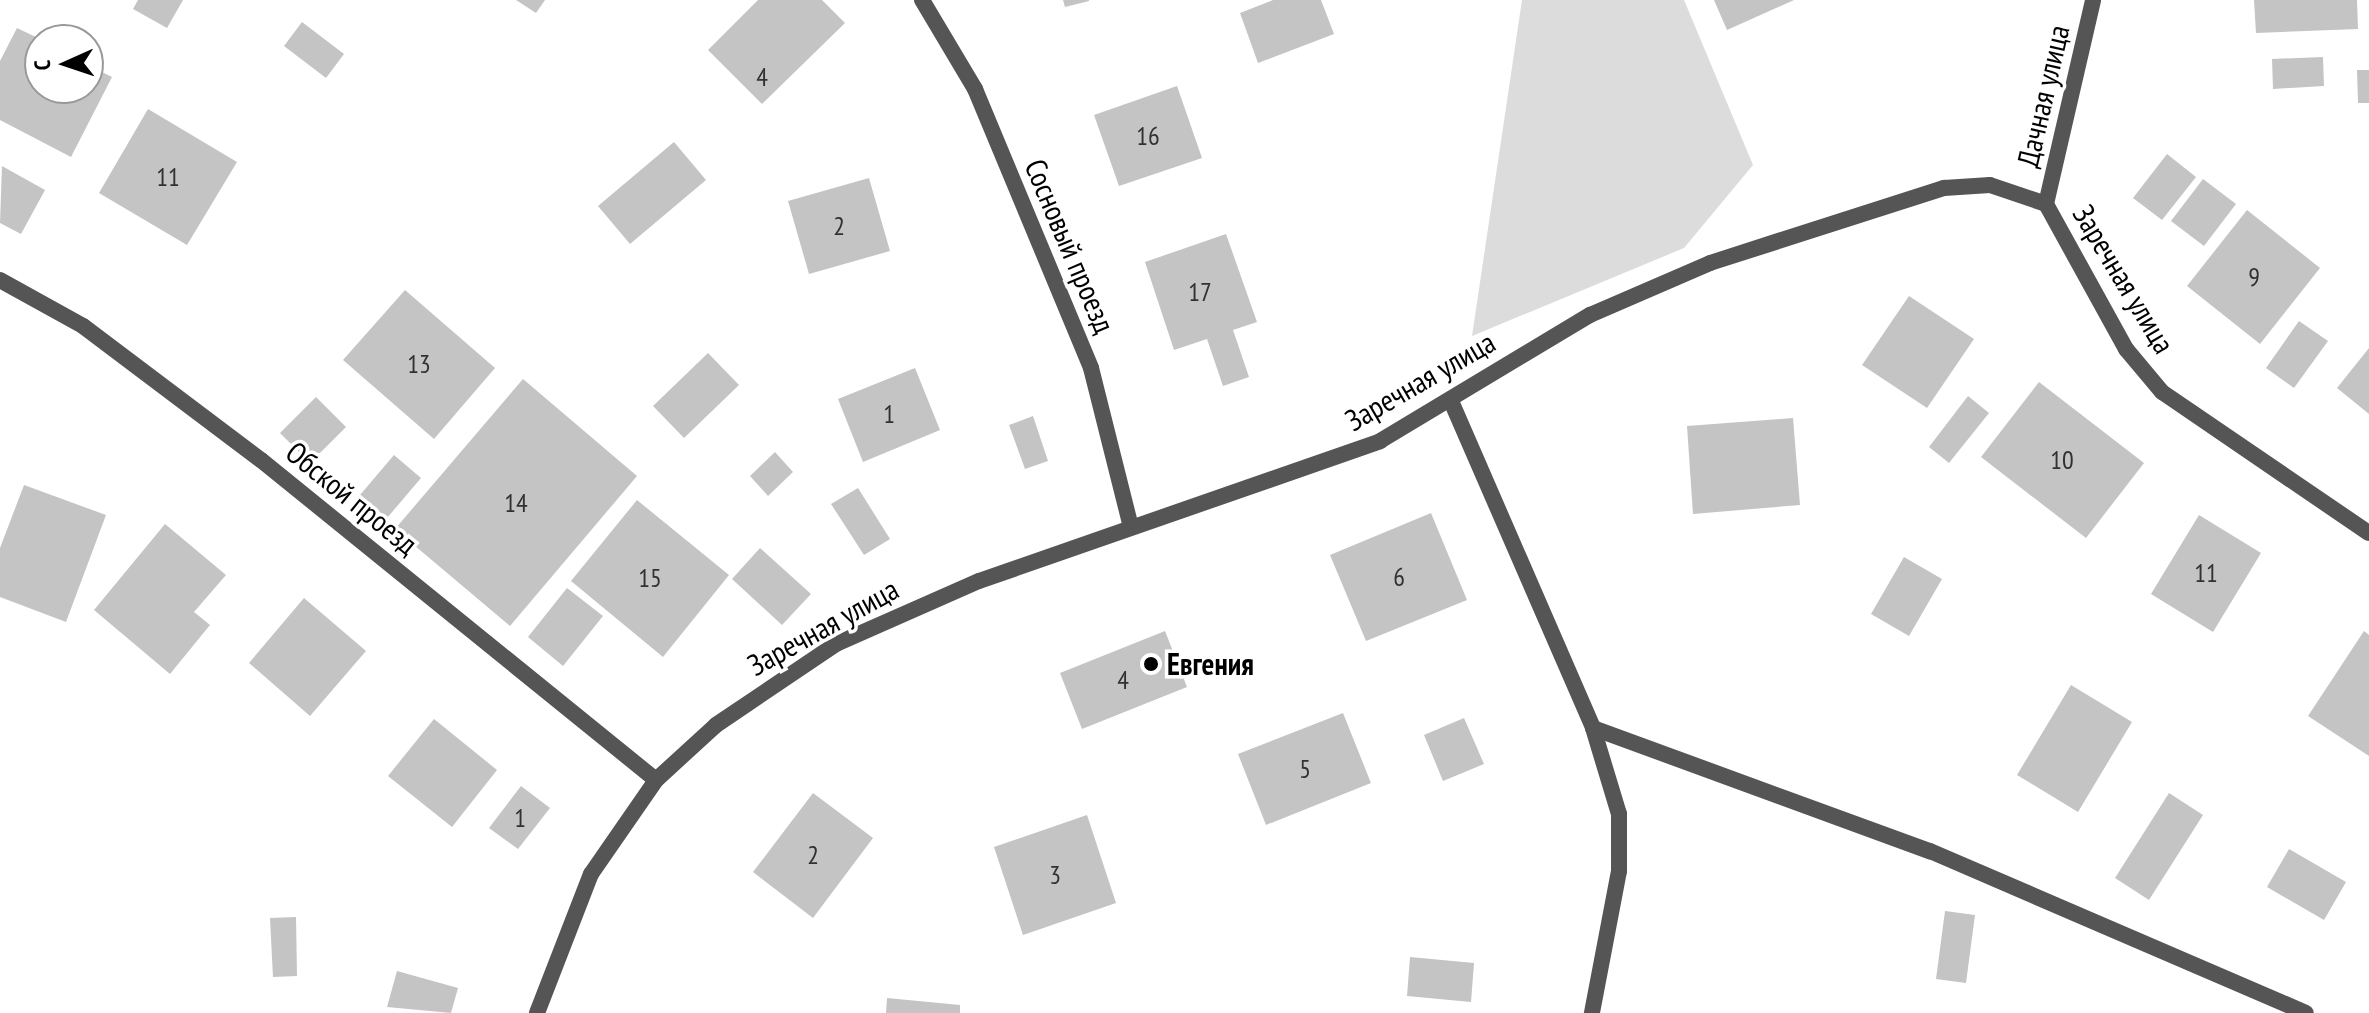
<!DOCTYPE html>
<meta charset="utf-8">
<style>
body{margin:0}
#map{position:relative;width:2369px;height:1013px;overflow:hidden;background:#fff;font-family:"PT Sans Narrow",sans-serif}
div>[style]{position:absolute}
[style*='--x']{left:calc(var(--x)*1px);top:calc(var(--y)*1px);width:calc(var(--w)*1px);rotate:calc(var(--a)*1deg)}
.green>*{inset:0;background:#dcdcdc}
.building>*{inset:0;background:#c4c4c4}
.minor>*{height:16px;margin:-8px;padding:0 8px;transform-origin:8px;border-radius:8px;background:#555}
.dots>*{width:22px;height:22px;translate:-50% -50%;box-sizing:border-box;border:4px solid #fff;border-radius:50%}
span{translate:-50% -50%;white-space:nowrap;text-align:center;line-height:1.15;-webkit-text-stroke:7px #fff;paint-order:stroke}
.number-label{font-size:26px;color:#313131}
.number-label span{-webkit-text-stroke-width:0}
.street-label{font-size:30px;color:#000}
.poi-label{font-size:30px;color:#000;font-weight:700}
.left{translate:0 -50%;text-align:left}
.north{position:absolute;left:24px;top:24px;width:80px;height:80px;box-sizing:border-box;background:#fff;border:2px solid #999;border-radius:50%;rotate:267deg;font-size:22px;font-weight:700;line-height:32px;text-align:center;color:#000}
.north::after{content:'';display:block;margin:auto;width:28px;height:36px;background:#000;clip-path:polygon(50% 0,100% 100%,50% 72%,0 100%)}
</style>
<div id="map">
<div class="green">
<div style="clip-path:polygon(1522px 0,1684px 0,1753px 165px,1684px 248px,1472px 336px)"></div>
</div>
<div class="building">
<div style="clip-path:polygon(138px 0,183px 0,167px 28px,133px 9px)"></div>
<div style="clip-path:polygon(516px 0,545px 0,536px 13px)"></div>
<div style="clip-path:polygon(758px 0,822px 0,845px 23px,762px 104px,708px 50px)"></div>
<div style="clip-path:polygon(1063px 0,1089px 0,1089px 1px,1065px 7px)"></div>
<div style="clip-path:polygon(1273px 0,1321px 0,1334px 34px,1258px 63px,1240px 13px)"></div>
<div style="clip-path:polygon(1714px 0,1794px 0,1727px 30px)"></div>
<div style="clip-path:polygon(2254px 0,2357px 0,2358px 29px,2256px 33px)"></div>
<div style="clip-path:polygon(302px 22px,344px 54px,326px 78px,284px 46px)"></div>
<div style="clip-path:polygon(17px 28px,40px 39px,40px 88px,88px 88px,88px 65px,112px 77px,71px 157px,0 120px,0 61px)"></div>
<div style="clip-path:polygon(2323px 57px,2324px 86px,2273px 89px,2272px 59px)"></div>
<div style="clip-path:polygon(2357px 70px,2369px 70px,2369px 103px,2358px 103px)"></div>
<div style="clip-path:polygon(1177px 86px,1202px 158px,1119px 186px,1094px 115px)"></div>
<div style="clip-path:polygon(148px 109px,237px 162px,187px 245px,99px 193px)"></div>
<div style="clip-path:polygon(674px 142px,706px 180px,630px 244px,598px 206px)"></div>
<div style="clip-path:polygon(2167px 154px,2196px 177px,2162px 220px,2133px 198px)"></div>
<div style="clip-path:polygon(2px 166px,45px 190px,21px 234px,0 223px)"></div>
<div style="clip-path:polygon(869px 178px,890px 251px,809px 274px,788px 201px)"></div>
<div style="clip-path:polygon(2203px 179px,2236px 204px,2204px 246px,2171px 221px)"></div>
<div style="clip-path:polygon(2247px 210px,2320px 268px,2260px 344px,2187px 286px)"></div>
<div style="clip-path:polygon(1226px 234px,1257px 322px,1233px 330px,1249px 377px,1223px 386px,1207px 339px,1174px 350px,1145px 262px)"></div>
<div style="clip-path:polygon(405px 290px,495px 368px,434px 439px,343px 360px)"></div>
<div style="clip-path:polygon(1909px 296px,1974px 339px,1927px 408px,1862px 365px)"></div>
<div style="clip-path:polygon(2299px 321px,2328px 341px,2294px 388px,2266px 368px)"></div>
<div style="clip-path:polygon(2369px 348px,2369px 414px,2337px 388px)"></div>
<div style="clip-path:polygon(708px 353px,739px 385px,684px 438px,653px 406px)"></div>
<div style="clip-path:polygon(915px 368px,940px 430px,863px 462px,838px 399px)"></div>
<div style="clip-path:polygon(523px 379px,637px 476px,510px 626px,395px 529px)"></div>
<div style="clip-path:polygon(2039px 382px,2144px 463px,2086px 538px,1981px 457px)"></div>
<div style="clip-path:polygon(1968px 396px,1989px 413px,1949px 463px,1929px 447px)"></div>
<div style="clip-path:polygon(316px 397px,346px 427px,310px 463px,280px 433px)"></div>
<div style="clip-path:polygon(1033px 416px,1048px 461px,1025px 469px,1009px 425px)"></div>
<div style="clip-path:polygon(1793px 418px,1800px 505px,1693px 514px,1687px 426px)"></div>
<div style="clip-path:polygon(775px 452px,793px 472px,768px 496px,750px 476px)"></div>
<div style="clip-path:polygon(394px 455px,421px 478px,387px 518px,360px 495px)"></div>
<div style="clip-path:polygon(24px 485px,106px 515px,66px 622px,0 597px,0 548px)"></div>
<div style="clip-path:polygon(858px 488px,890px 539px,864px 555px,831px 504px)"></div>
<div style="clip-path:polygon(637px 500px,729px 575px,663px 657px,571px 581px)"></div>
<div style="clip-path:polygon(1431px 513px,1467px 600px,1366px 641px,1330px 555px)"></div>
<div style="clip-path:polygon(2199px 515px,2261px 553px,2213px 632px,2151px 594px)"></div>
<div style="clip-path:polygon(165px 524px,226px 575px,194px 612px,210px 625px,170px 674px,94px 610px)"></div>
<div style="clip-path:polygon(760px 548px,811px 594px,782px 625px,732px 579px)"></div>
<div style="clip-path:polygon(1904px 557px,1942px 579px,1909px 636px,1871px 614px)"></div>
<div style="clip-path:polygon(567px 588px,603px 616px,563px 666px,528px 637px)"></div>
<div style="clip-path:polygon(304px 598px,366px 651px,310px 716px,249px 663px)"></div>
<div style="clip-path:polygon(1165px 631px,1187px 687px,1082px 729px,1060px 673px)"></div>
<div style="clip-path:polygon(2364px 631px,2369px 635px,2369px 756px,2308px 716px)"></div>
<div style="clip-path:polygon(2071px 685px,2132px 722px,2078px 812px,2017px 775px)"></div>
<div style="clip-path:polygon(1343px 713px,1371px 783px,1266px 825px,1238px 754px)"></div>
<div style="clip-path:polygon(1464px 718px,1484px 764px,1443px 781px,1424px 735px)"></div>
<div style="clip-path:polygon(434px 719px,497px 770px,452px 827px,388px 776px)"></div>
<div style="clip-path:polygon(521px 786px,550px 808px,518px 849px,489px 828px)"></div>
<div style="clip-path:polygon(813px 793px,873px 838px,813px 918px,753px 872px)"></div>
<div style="clip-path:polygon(2169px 793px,2203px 815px,2149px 900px,2115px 878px)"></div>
<div style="clip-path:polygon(1087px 815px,1116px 903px,1023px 935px,994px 847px)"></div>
<div style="clip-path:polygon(2289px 849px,2346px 882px,2324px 920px,2267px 887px)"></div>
<div style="clip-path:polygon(1945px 911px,1975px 915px,1966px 983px,1936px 979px)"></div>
<div style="clip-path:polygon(296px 917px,297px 976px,273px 977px,270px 918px)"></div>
<div style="clip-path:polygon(1410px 957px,1474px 963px,1471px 1002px,1407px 996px)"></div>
<div style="clip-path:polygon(397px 971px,458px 988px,451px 1013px,387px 1007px)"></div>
<div style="clip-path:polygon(887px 998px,960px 1005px,960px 1013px,886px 1013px)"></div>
</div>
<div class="minor">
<div style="--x:922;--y:0;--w:104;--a:59.2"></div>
<div style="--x:975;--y:89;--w:302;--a:67.4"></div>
<div style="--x:1091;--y:368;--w:164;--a:75.9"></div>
<div style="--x:2046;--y:204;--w:209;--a:-77"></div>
<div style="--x:0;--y:280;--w:95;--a:29"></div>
<div style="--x:83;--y:326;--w:223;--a:37"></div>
<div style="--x:261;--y:460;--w:508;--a:39.01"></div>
<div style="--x:1451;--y:401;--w:357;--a:66.5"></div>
<div style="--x:1593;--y:728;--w:90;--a:73.2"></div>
<div style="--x:1619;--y:814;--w:57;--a:90"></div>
<div style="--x:1619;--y:871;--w:145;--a:100.8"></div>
<div style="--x:1593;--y:728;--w:359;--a:20.1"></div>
<div style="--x:1930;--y:851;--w:409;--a:23.3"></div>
<div style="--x:537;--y:1013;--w:149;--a:-68.8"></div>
<div style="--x:591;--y:874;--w:114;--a:-55.3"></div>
<div style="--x:656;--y:780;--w:81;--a:-42.5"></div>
<div style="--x:716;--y:725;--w:145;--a:-34"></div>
<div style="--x:836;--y:644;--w:156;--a:-23.8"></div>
<div style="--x:979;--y:581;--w:425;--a:-19.2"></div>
<div style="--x:1380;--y:441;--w:245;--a:-31"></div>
<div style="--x:1590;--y:315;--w:131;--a:-23.4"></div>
<div style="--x:1710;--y:263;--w:246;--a:-17.8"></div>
<div style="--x:1944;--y:188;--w:46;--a:-3.7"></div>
<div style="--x:1990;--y:185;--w:59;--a:18.7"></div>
<div style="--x:2046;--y:204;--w:166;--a:61.1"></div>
<div style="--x:2126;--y:349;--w:56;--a:50.1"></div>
<div style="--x:2162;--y:392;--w:250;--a:34.3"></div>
</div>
<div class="dots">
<div style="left:1151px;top:664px;background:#000"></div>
</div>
<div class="number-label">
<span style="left:762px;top:77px">4</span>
<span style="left:1148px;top:136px">16</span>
<span style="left:168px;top:177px">11</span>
<span style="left:839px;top:226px">2</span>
<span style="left:2254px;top:277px">9</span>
<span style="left:1200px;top:292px">17</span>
<span style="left:419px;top:364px">13</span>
<span style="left:889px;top:414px">1</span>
<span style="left:2062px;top:460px">10</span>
<span style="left:516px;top:503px">14</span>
<span style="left:2206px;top:573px">11</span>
<span style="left:1399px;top:577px">6</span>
<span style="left:650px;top:578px">15</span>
<span style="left:1123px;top:680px">4</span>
<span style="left:1305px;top:769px">5</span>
<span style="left:520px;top:818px">1</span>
<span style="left:813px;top:855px">2</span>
<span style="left:1055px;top:875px">3</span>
</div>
<div class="street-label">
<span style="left:2043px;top:96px;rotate:-77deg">Дачная улица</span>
<span style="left:1070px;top:246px;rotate:67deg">Сосновый проезд</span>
<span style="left:2124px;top:279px;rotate:59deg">Заречная улица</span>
<span style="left:1420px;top:381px;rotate:-30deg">Заречная улица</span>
<span style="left:352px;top:498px;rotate:39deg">Обской проезд</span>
<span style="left:823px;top:627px;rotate:-29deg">Заречная улица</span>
</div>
<div class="poi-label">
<span class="left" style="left:1167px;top:664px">Евгения</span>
</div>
<div class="north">С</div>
</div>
